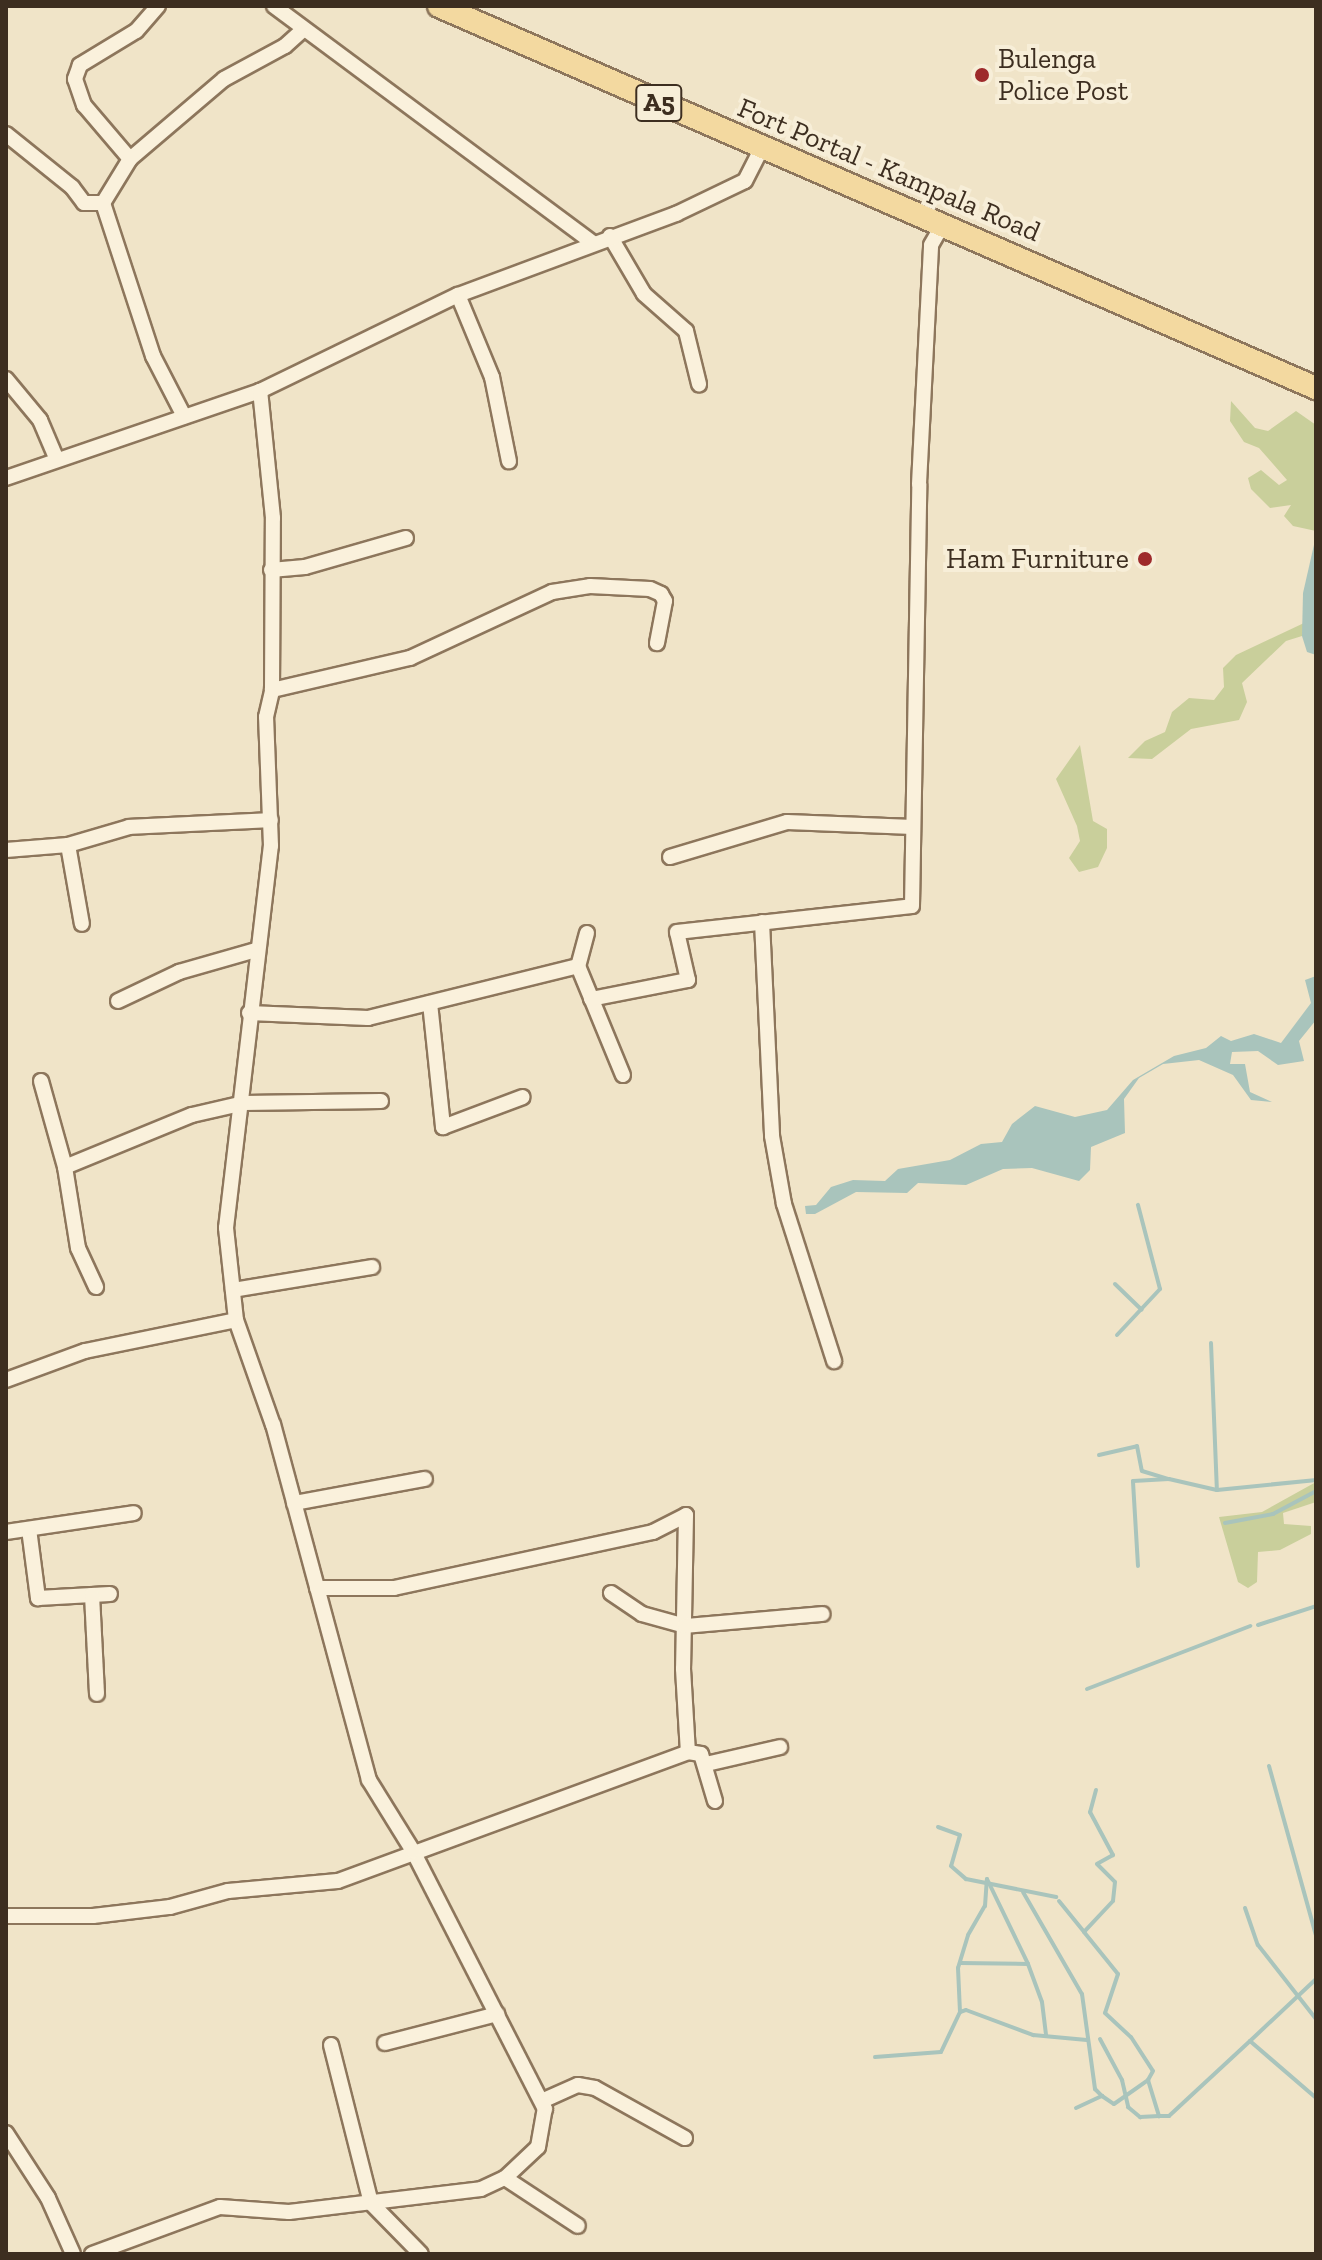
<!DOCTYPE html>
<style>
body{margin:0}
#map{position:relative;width:1322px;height:2260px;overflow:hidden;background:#f0e4c8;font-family:"Zilla Slab",serif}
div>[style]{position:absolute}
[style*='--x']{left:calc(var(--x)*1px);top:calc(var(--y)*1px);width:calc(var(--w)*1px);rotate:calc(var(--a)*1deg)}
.green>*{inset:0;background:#c9cf9b}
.water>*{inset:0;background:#a9c4bc}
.stream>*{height:4px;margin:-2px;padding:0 2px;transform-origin:2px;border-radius:2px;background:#a9c4bc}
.roads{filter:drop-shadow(2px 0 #8d765c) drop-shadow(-2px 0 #8d765c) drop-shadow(0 2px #8d765c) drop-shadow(0 -2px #8d765c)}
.street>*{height:14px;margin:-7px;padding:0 7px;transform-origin:7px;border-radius:7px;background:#faf1dc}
.primary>*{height:22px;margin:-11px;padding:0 11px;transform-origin:11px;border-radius:11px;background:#f3d9a0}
.dots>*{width:22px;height:22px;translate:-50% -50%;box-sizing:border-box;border:4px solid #f7eed8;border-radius:50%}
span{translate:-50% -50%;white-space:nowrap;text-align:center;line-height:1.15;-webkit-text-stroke:8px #f7eed8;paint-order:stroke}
.shield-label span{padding:2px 6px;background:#f7eed8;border:2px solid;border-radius:6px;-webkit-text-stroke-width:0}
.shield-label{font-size:26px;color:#3d2e20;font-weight:700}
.poi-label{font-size:28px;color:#3d2e20}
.left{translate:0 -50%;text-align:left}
.right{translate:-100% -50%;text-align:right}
.street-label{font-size:28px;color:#3d2e20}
.frame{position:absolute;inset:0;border:8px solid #3d2e20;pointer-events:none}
</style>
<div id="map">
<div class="green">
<div style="clip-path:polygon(1231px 401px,1255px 428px,1268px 431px,1296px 411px,1316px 425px,1316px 531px,1293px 526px,1284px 516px,1291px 505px,1270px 508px,1251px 489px,1248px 478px,1261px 470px,1279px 485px,1287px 480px,1259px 448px,1244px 442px,1230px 421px)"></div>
<div style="clip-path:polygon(1304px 623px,1302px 636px,1286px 641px,1242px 683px,1247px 702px,1239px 720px,1191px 729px,1152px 759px,1128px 758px,1145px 741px,1165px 732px,1172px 712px,1189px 698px,1214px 700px,1224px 687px,1223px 668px,1236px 655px)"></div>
<div style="clip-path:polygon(1080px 745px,1093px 821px,1107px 829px,1107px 848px,1098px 867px,1079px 872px,1069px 858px,1080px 841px,1077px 826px,1056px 779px)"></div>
<div style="clip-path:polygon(1316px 1482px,1316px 1502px,1283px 1513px,1284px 1524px,1311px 1526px,1311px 1534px,1280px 1550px,1258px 1552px,1257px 1582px,1248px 1588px,1238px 1582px,1219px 1517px,1262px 1512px)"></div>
</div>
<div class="water">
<div style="clip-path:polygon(1316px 536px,1316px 655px,1307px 652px,1302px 636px,1303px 593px)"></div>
<div style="clip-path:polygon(1316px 976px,1316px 1020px,1299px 1041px,1304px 1061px,1278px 1065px,1258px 1051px,1232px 1052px,1230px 1064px,1245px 1064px,1250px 1092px,1272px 1102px,1251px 1100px,1233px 1075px,1199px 1060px,1163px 1064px,1139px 1078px,1124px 1099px,1125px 1133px,1091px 1147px,1090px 1170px,1079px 1181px,1032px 1168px,1003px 1169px,966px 1185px,918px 1183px,907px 1193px,856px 1192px,815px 1214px,806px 1214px,805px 1206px,816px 1205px,831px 1187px,853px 1180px,885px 1181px,898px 1169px,950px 1160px,981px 1144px,1002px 1142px,1012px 1124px,1035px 1106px,1075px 1117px,1107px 1110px,1133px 1080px,1174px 1056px,1206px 1048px,1221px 1036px,1231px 1041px,1254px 1034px,1281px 1043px,1311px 1003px,1305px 980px)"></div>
</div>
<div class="stream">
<div style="--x:1115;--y:1284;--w:37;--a:44"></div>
<div style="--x:1117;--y:1335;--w:63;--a:-46.9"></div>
<div style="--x:1160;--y:1289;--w:87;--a:-104.7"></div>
<div style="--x:1211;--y:1343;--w:147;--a:87.7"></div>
<div style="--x:1099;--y:1455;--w:39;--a:-13"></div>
<div style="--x:1137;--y:1446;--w:25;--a:79"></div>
<div style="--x:1142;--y:1471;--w:28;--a:17"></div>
<div style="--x:1225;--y:1523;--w:49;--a:-10.6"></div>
<div style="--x:1273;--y:1514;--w:49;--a:-28.1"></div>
<div style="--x:1138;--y:1566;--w:85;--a:-93.4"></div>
<div style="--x:1133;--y:1481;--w:36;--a:-3"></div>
<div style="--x:1169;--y:1479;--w:49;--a:12.9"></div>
<div style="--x:1217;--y:1490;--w:100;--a:-5.8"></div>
<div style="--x:1258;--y:1625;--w:61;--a:-18.1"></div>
<div style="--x:1087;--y:1689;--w:175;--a:-21.1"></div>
<div style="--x:1269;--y:1766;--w:175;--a:74.5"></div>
<div style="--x:1096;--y:1790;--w:23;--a:105"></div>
<div style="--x:1090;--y:1812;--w:49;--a:61.9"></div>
<div style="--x:1113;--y:1855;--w:18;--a:151"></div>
<div style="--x:1097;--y:1864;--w:25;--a:45"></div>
<div style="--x:1115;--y:1882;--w:19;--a:96"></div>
<div style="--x:1113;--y:1901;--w:42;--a:133.1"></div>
<div style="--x:1084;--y:1932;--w:54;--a:51"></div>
<div style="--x:1118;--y:1974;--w:41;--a:108.4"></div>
<div style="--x:1105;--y:2013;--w:35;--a:43"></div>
<div style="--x:1131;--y:2037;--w:40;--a:57.1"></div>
<div style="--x:1153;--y:2071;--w:10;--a:119"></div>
<div style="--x:1148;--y:2080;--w:38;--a:73"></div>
<div style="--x:1159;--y:2116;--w:10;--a:0"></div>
<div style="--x:1169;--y:2116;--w:110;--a:-42.8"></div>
<div style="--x:1250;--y:2041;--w:87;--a:40.8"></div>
<div style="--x:938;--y:1827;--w:23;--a:20"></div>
<div style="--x:960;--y:1835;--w:32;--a:106"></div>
<div style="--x:951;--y:1866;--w:20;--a:41"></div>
<div style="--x:966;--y:1879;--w:92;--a:11.3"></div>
<div style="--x:1023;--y:1892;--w:118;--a:60"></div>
<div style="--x:1082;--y:1994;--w:96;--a:82.2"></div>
<div style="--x:1095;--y:2089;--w:10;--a:45"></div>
<div style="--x:1059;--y:1901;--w:40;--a:51"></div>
<div style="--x:1245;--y:1908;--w:39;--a:71"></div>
<div style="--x:1258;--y:1945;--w:94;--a:51.9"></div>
<div style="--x:960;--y:1963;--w:68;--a:0.8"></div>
<div style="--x:960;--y:2012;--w:44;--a:-92.6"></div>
<div style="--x:958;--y:1968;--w:34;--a:-73"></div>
<div style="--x:968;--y:1935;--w:34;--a:-60"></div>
<div style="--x:985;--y:1906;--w:27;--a:-86"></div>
<div style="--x:987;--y:1879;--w:94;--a:64.2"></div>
<div style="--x:1028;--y:1964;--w:40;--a:69.8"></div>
<div style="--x:1042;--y:2002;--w:34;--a:83"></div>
<div style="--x:1100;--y:2039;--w:47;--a:61.8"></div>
<div style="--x:1122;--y:2080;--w:28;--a:77"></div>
<div style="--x:1128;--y:2107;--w:16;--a:40"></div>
<div style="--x:1140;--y:2117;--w:19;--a:-3"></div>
<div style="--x:1250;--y:2041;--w:91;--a:-43.2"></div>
<div style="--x:875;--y:2057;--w:66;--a:-4.3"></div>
<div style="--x:941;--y:2052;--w:44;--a:-64.6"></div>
<div style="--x:960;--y:2012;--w:6;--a:-18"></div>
<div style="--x:966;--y:2010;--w:72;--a:20.5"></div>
<div style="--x:1033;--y:2035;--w:54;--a:5.3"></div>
<div style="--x:1076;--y:2108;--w:29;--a:-25"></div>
<div style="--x:1102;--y:2096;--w:14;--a:34"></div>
<div style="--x:1114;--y:2104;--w:42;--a:-35.2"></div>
</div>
<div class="roads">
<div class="street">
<div style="--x:158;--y:6;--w:33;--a:131"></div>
<div style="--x:136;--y:31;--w:66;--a:148.7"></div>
<div style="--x:80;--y:65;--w:15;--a:110"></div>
<div style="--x:75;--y:79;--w:28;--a:71"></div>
<div style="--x:84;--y:105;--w:71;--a:49.6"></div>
<div style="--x:130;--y:159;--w:52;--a:121.5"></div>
<div style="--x:103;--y:203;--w:161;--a:71.9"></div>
<div style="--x:153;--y:356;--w:68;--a:62.7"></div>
<div style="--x:274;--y:6;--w:396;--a:36.6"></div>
<div style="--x:6;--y:134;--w:85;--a:38.8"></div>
<div style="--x:72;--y:187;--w:20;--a:53"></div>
<div style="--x:84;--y:203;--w:19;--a:0"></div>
<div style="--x:130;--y:159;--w:123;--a:-40.4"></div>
<div style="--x:224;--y:79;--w:69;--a:-28.4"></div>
<div style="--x:285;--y:46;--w:25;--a:-42"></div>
<div style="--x:610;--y:236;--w:67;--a:59.6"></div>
<div style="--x:644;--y:294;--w:56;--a:41.4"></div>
<div style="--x:686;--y:331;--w:55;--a:76.2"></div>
<div style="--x:458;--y:295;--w:89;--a:67.5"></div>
<div style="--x:492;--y:377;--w:86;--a:78.6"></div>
<div style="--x:6;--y:379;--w:53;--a:50.3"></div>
<div style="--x:40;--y:420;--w:43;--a:67"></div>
<div style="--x:6;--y:478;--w:268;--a:-18.9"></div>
<div style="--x:260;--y:391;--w:220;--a:-25.9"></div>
<div style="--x:458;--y:295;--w:233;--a:-20.4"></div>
<div style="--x:676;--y:214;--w:76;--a:-25.6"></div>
<div style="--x:745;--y:181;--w:37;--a:-63"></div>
<div style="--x:271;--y:570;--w:34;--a:-5"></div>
<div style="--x:305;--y:567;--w:105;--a:-16"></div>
<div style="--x:272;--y:690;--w:142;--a:-13.1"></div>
<div style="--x:410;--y:658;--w:157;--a:-24.9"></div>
<div style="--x:552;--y:592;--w:38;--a:-9"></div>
<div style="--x:590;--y:586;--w:60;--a:2.9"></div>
<div style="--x:650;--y:589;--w:12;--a:24"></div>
<div style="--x:661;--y:594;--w:8;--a:60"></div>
<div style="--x:665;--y:601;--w:43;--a:100.8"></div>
<div style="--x:68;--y:845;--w:80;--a:80"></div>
<div style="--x:6;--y:850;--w:62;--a:-4.6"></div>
<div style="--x:68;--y:845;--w:64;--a:-16.4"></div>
<div style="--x:129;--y:827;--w:142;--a:-2.8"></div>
<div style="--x:670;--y:857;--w:122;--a:-16.7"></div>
<div style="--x:787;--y:822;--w:126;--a:2.3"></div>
<div style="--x:762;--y:922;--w:214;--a:87.3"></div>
<div style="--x:772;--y:1136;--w:69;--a:80"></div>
<div style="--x:784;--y:1204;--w:165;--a:72.3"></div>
<div style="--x:587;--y:933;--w:34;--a:105"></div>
<div style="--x:578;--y:966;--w:118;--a:67.6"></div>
<div style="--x:591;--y:999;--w:99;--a:-11.1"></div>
<div style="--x:688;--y:980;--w:49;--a:-102.9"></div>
<div style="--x:677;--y:932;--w:236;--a:-6.3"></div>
<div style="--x:912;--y:906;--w:422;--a:-89"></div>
<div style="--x:919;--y:484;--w:239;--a:-87.1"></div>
<div style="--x:931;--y:245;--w:24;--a:-60"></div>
<div style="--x:118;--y:1001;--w:68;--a:-25.4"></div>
<div style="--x:179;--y:972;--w:80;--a:-15.9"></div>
<div style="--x:430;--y:1003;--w:125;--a:84"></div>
<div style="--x:443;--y:1127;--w:85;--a:-20.6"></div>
<div style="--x:249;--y:1013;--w:119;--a:2.4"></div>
<div style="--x:368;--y:1018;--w:216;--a:-13.9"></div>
<div style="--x:41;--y:1081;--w:89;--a:74.4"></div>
<div style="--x:65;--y:1167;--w:82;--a:80.9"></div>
<div style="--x:78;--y:1248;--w:43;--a:65.2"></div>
<div style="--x:65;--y:1167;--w:137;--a:-22.3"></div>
<div style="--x:192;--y:1115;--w:53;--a:-13"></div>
<div style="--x:244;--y:1103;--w:137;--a:-0.8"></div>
<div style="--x:233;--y:1290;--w:141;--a:-9.4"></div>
<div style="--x:6;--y:1380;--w:84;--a:-20.2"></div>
<div style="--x:85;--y:1351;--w:154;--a:-11.6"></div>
<div style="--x:294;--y:1503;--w:133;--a:-10.4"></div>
<div style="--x:29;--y:1529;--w:70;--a:82.6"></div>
<div style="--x:38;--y:1598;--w:72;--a:-3.2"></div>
<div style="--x:6;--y:1532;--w:129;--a:-8.4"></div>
<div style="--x:317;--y:1588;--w:77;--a:0"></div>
<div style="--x:394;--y:1588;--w:265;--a:-12.2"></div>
<div style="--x:653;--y:1532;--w:37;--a:-27"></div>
<div style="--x:686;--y:1515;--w:154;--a:91.1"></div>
<div style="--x:683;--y:1669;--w:83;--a:86.6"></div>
<div style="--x:611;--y:1593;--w:37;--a:34"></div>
<div style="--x:642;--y:1614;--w:45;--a:15.6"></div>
<div style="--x:685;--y:1626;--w:138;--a:-5"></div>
<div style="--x:92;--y:1595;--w:99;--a:87.1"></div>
<div style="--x:706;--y:1764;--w:76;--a:-12.9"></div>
<div style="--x:6;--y:1916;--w:87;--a:0"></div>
<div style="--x:93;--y:1916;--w:78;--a:-6.7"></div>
<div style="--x:170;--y:1907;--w:60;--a:-15.4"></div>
<div style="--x:228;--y:1891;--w:110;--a:-5.2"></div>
<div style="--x:338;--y:1881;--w:373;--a:-20.2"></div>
<div style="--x:688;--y:1752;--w:13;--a:9"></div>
<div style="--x:701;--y:1754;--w:49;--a:73.4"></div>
<div style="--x:385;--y:2043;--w:116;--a:-14.5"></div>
<div style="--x:331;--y:2045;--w:163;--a:75.8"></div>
<div style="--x:371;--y:2203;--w:71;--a:45.6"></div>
<div style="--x:544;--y:2100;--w:37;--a:-24"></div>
<div style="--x:578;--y:2085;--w:17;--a:10"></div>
<div style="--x:595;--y:2088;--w:103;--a:29.1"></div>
<div style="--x:6;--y:2133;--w:77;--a:57.1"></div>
<div style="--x:48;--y:2198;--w:61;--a:65.9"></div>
<div style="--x:505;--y:2178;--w:87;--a:33.3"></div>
<div style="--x:92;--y:2254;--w:136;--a:-20.2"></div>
<div style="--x:220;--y:2207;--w:69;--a:4.1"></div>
<div style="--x:289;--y:2212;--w:193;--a:-6.8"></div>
<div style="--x:481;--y:2189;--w:26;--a:-25"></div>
<div style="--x:505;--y:2178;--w:45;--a:-43.2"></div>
<div style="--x:538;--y:2147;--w:39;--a:-80"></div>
<div style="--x:545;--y:2109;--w:290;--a:-117.1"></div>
<div style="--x:413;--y:1851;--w:84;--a:-121.8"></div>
<div style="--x:369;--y:1780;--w:368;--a:-105.1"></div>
<div style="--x:273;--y:1425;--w:111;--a:-109.4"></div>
<div style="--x:236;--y:1320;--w:93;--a:-96.2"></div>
<div style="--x:226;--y:1228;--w:385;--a:-83.3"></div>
<div style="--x:271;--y:846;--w:129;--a:-92.2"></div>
<div style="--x:266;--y:717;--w:28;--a:-77"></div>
<div style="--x:272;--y:690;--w:172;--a:-89.7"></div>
<div style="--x:273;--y:518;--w:128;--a:-95.8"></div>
</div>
<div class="primary">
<div style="--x:439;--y:6;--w:957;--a:23.54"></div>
</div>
</div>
<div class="dots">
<div style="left:982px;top:75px;background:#9e2a2b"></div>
<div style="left:1145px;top:559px;background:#9e2a2b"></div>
</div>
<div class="shield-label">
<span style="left:659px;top:103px">A5</span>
</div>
<div class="poi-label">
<span class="left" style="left:998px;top:75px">Bulenga<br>Police Post</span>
<span class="right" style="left:1129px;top:559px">Ham Furniture</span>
</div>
<div class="street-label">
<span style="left:889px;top:170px;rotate:23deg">Fort Portal - Kampala Road</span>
</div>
<div class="frame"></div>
</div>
